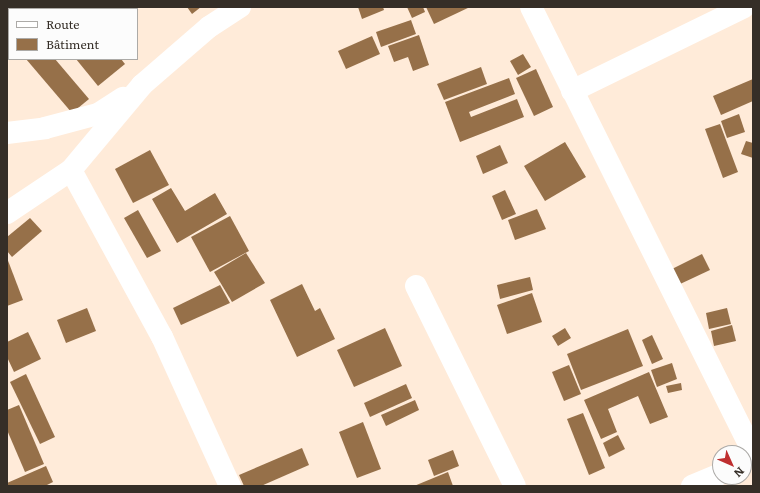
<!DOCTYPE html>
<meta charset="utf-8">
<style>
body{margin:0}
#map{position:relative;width:760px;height:493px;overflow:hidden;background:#ffebd9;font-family:Literata,serif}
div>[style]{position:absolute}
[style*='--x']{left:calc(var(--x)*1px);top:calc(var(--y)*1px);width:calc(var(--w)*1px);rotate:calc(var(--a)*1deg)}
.building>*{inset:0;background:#967049}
.minor>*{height:22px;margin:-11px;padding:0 11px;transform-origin:11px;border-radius:11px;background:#fff}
span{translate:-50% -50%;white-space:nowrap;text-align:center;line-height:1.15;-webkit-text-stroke:4px #fcfcfc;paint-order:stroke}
.frame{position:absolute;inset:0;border:8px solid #352e27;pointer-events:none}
.legend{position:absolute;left:8px;top:8px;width:130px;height:52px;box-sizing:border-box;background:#fcfcfc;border:1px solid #acaaa7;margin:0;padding:5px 7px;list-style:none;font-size:12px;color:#352e27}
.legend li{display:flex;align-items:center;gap:8px;height:20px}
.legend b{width:20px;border:1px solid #acaaa7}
.north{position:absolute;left:712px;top:445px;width:40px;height:40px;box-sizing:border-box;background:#fcfcfc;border:1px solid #acaaa7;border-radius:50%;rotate:135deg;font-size:11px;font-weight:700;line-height:16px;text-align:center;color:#352e27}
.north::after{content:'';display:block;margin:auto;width:14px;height:18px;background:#bf2f30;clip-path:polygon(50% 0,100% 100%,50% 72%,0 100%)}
</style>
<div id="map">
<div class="building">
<div style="clip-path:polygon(32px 7px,78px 7px,79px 9px,34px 9px)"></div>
<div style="clip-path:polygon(187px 7px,201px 7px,192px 14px)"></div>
<div style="clip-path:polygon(358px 7px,383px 7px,384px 10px,362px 19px)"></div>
<div style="clip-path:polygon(407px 7px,423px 7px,425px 12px,412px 18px)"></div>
<div style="clip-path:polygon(426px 7px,470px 7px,434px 24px)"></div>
<div style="clip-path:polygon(411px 20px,416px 34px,381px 47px,376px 32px)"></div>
<div style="clip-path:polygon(419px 35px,429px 65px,413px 71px,408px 57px,394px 62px,388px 46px)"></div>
<div style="clip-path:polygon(372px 36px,380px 54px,346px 69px,338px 51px)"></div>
<div style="clip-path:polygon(523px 54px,531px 67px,518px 75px,510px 61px)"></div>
<div style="clip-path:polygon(26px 59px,55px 59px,89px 99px,72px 113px)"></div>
<div style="clip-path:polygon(76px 59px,121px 59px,125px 64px,98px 86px)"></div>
<div style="clip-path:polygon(481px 67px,487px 84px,444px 100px,437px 84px)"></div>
<div style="clip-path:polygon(536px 69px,553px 107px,534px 116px,516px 78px)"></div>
<div style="clip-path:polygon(509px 78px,515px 94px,469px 112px,471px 117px,517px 99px,524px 117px,460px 142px,445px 102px)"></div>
<div style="clip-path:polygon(753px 79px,753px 101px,721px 115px,713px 96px)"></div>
<div style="clip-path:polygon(739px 114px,745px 132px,727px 138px,721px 121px)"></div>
<div style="clip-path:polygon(720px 124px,738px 172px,723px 178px,705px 129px)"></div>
<div style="clip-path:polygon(746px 141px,753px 143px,753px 158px,741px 154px)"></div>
<div style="clip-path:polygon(565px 142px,586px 177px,545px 201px,524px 166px)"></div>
<div style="clip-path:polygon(500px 145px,508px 163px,483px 174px,476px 156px)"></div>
<div style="clip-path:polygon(150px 150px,169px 185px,133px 203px,115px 169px)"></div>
<div style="clip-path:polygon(171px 188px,185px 211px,215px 193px,227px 214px,177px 243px,152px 199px)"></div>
<div style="clip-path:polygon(505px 190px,516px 214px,502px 220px,492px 196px)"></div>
<div style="clip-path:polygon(537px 209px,546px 229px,515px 240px,508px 220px)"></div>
<div style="clip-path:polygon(138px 210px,161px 251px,147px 258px,124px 218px)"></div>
<div style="clip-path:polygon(230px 216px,249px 251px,210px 272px,191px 237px)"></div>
<div style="clip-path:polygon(30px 218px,42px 231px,12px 257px,7px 251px,7px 237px)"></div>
<div style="clip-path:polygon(246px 253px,265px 283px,232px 302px,214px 272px)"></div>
<div style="clip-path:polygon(702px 254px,710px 270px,678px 285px,670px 270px)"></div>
<div style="clip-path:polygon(7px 258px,23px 300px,7px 306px)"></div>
<div style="clip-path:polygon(530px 277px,533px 290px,500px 299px,497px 285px)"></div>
<div style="clip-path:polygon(302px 284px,315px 311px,320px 308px,335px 339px,297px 357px,270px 300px)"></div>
<div style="clip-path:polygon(220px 285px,230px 303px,181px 325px,173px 308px)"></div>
<div style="clip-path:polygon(532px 293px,542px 322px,507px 334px,497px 305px)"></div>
<div style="clip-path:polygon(87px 308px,96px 331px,66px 343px,57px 320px)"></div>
<div style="clip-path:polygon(727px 308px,731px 324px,709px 329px,706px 313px)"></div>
<div style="clip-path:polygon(732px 325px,736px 341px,714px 346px,711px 331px)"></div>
<div style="clip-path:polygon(385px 328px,402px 366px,354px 387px,337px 350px)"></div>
<div style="clip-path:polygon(565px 328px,571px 338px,558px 346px,552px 336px)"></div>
<div style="clip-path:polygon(628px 329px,643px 366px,581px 390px,567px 354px)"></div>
<div style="clip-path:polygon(28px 332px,41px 359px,14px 372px,7px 357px,7px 342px)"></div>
<div style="clip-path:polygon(652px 335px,663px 359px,652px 364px,642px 340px)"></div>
<div style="clip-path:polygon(672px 363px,677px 379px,657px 387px,651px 370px)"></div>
<div style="clip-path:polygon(569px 365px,581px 394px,564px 401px,552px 372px)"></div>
<div style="clip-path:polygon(649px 372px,668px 417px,650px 424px,638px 396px,608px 409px,617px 432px,601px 439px,584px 400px)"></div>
<div style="clip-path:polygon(26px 374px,55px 437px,40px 444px,10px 382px)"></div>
<div style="clip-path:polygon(681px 383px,682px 390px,668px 393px,666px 386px)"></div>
<div style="clip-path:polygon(406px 384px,412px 398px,370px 417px,364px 403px)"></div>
<div style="clip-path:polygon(415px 400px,419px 410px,386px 426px,381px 415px)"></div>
<div style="clip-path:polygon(19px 405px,44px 464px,25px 472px,7px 430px,7px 410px)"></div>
<div style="clip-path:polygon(583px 413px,605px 468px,589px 475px,567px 419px)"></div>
<div style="clip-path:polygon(363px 422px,381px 469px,357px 478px,339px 432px)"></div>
<div style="clip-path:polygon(618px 435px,625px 449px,609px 457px,603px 443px)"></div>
<div style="clip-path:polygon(302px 448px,309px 465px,261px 486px,244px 486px,239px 475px)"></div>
<div style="clip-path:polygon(453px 450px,459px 466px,434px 476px,428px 460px)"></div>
<div style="clip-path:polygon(46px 466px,53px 482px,45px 486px,7px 486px,7px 483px)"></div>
<div style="clip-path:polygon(448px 472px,453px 486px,414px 486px)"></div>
</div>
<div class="minor">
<div style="--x:531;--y:7;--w:498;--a:63.5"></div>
<div style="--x:572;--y:91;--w:191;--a:-26"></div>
<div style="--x:7;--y:133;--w:38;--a:-7"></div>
<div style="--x:45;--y:128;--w:55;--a:-14.8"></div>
<div style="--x:98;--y:114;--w:30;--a:-33"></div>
<div style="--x:7;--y:213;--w:77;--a:-33.9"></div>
<div style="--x:416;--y:286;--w:223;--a:63.7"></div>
<div style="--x:230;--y:486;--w:164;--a:-114.5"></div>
<div style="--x:162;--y:337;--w:190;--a:-118.6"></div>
<div style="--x:71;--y:170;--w:111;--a:-50.1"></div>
<div style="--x:142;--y:85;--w:89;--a:-40.9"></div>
<div style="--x:209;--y:27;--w:37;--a:-33"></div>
<div style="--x:692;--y:486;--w:30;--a:-23"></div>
</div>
<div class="frame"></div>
<ul class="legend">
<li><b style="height:5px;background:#fff"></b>Route</li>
<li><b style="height:11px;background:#967049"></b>Bâtiment</li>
</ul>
<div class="north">N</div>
</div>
